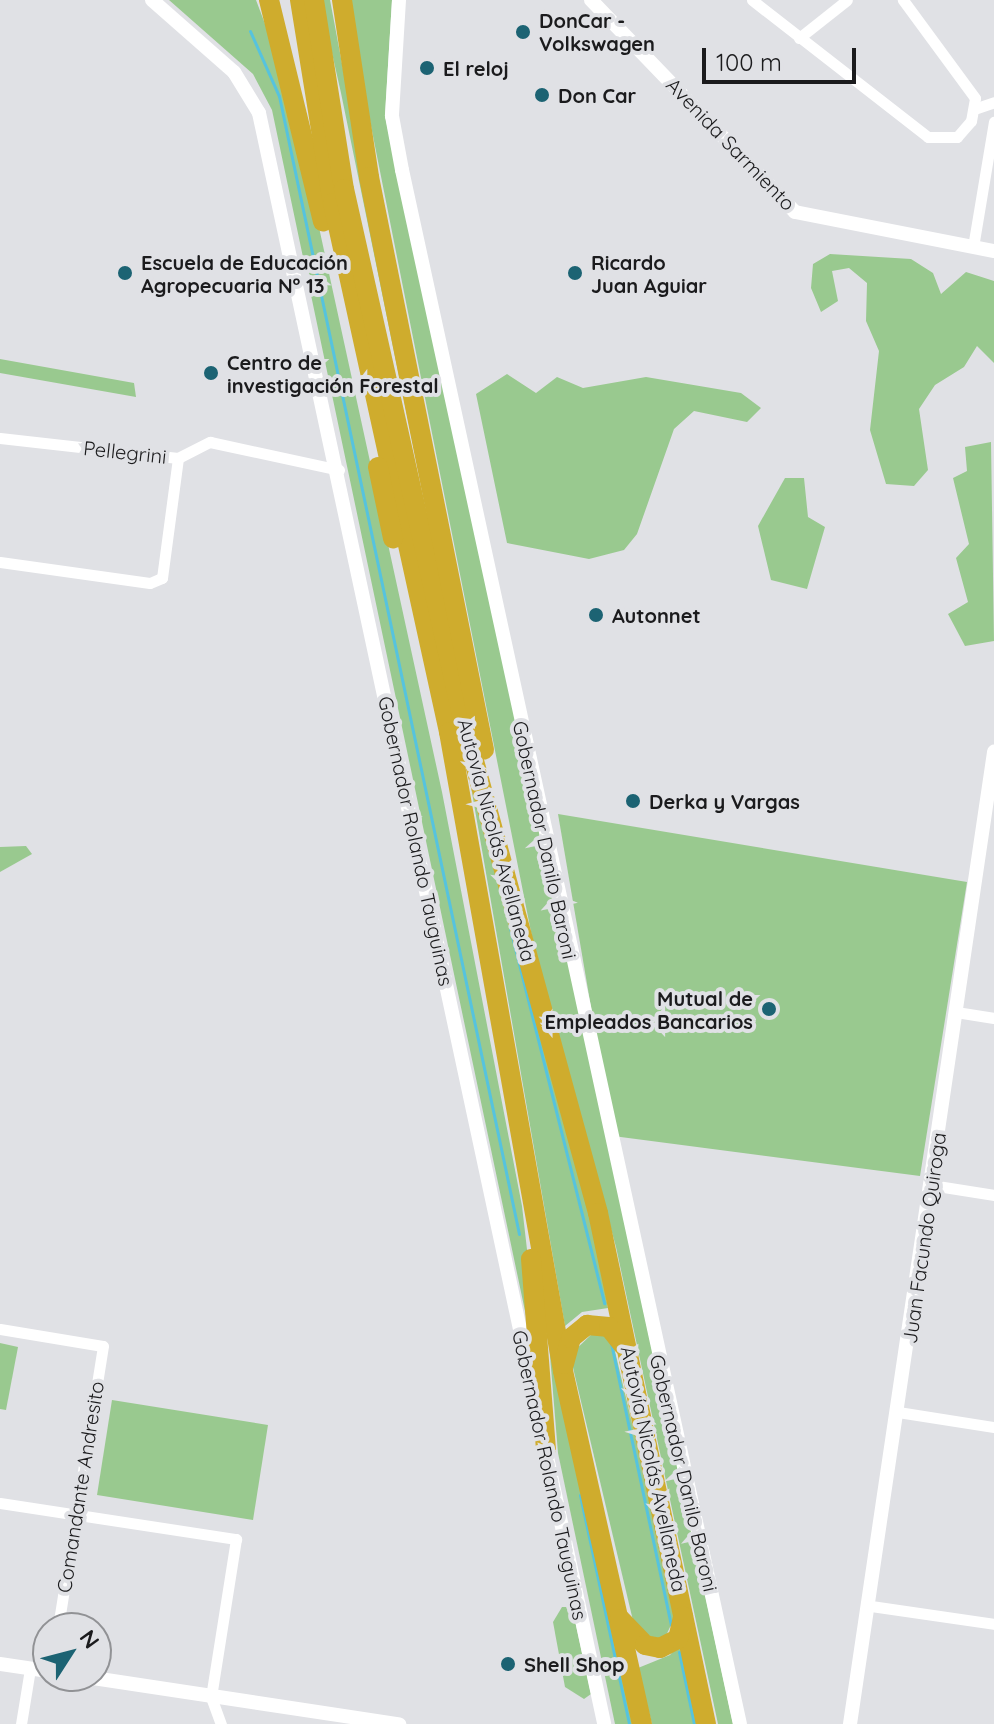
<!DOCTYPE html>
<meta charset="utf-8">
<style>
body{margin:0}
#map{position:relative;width:994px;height:1724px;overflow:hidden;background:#e0e1e5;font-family:Quicksand,sans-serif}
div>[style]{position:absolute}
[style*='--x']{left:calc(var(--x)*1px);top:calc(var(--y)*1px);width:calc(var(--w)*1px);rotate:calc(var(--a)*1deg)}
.green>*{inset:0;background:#99c98f}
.stream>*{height:3px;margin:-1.5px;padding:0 1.5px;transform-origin:1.5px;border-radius:1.5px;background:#56c3de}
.street>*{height:11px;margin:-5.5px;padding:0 5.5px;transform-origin:5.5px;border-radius:5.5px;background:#fff}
.secondary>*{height:14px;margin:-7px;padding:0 7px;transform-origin:7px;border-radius:7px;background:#fff}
.highway>*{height:20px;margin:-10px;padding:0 10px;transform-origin:10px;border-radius:10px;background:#cfac2d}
.dots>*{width:22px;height:22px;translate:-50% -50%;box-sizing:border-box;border:4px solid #e0e1e5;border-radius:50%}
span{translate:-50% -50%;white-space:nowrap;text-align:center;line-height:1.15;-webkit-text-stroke:8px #e0e1e5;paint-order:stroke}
.poi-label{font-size:20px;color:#1b1b1d;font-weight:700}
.left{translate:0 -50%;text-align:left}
.right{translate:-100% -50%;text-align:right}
.street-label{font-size:20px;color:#1b1b1d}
.north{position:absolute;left:32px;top:1612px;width:80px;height:80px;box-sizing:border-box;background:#e0e1e5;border:2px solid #919295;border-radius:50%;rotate:54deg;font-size:22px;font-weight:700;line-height:32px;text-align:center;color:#1b1b1d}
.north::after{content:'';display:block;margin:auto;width:28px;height:36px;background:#1c6373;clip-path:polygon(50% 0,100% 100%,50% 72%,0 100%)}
.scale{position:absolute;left:702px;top:48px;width:154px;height:36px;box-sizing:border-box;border:4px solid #1b1b1d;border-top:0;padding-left:10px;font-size:24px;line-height:28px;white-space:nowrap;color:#1b1b1d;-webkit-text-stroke:6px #e0e1e5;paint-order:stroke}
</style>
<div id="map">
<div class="green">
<div style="clip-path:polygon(169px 0,256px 0,288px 85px,442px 792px,522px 1206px,545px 1406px,272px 110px,253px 74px)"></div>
<div style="clip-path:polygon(320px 0,330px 0,425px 503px,341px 93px)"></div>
<div style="clip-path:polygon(346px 0,392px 0,385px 116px,733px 1724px,718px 1724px,616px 1247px,534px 947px)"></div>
<div style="clip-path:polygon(830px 254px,911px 259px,933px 273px,941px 294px,966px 272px,994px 281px,994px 363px,977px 346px,964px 367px,935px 385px,919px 409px,928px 470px,914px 486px,886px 484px,870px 430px,879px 351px,866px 321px,867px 283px,849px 268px,832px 271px,838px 301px,821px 312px,811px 288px,813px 264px)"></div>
<div style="clip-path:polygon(0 359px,134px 383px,136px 397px,0 373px)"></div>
<div style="clip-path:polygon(507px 374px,536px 393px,557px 377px,583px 388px,646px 377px,741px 393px,761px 408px,747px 422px,694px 411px,674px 429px,637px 534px,624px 550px,589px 559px,507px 543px,476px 394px)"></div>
<div style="clip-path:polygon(991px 442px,994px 641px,965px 646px,948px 614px,968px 602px,956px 558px,969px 544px,953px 478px,967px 471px,965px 447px)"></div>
<div style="clip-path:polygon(785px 478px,804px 478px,808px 517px,825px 527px,807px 589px,771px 580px,758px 526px)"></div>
<div style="clip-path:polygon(471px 787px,591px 1211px,608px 1308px,582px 1312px,565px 1326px)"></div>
<div style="clip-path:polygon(558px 814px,967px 882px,920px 1176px,613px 1136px)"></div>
<div style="clip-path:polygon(26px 846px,32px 854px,0 872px,0 847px)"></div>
<div style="clip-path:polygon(547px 1319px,636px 1724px,615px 1724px,558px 1453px)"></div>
<div style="clip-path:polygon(596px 1330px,613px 1343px,677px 1612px,663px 1642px,635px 1629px,570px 1355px)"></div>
<div style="clip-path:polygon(0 1343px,18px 1347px,6px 1410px,0 1409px)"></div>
<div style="clip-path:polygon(112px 1400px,268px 1425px,253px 1520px,97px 1495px)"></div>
<div style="clip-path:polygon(562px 1607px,572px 1607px,591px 1694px,584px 1699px,565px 1687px,553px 1622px)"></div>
<div style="clip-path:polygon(682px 1641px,700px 1724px,652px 1724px,638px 1668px,670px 1655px)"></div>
</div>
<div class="stream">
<div style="--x:250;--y:31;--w:71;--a:66"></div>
<div style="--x:279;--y:96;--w:1163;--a:78.09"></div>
<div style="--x:510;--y:928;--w:387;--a:75.9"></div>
<div style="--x:611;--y:1343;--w:288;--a:78"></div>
<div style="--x:580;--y:1495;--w:234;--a:77.9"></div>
<div style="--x:679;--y:1652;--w:74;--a:78.2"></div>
</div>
<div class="street">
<div style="--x:752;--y:0;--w:223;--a:37.9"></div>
<div style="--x:928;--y:137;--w:29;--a:0"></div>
<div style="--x:957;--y:137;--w:21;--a:-49"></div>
<div style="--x:971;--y:121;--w:23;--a:-80"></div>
<div style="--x:975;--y:98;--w:122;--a:-126.3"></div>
<div style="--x:799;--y:38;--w:61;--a:-38.4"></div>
<div style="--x:977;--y:108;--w:18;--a:-19"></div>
<div style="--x:973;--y:247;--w:127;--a:-80.5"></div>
<div style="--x:0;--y:438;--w:179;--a:6.4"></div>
<div style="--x:178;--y:458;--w:36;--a:-27"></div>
<div style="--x:210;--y:442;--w:132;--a:12.2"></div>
<div style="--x:0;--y:562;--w:151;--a:8"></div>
<div style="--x:150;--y:583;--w:13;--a:-23"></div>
<div style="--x:162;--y:578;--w:121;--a:-82.4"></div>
<div style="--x:956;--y:1012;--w:38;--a:9"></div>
<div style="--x:931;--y:1185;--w:64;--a:9"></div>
<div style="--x:0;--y:1329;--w:104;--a:9.4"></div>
<div style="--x:103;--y:1346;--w:286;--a:99.1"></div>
<div style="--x:898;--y:1412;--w:97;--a:8.9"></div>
<div style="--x:0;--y:1503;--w:239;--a:8.7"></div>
<div style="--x:236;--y:1539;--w:160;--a:99"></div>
<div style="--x:211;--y:1697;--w:29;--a:70"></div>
<div style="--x:871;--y:1606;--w:124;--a:8.3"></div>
<div style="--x:21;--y:1724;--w:56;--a:-80.7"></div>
</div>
<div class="secondary">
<div style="--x:152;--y:0;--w:109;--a:41.3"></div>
<div style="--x:234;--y:72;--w:48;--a:58.6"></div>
<div style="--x:259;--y:113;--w:1315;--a:77.89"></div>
<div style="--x:399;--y:0;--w:116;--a:93.5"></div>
<div style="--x:392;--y:116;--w:55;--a:79.5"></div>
<div style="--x:402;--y:170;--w:1590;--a:77.73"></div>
<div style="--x:591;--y:0;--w:294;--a:46.1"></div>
<div style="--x:795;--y:212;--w:203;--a:11.1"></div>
<div style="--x:544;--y:1443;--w:287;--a:77.9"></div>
<div style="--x:0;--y:1664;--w:49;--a:8.3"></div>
<div style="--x:80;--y:1676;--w:323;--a:8.6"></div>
<div style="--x:850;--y:1724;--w:983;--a:-81.57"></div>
</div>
<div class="highway">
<div style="--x:269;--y:0;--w:228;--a:76.3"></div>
<div style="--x:300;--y:0;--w:206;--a:80.8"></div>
<div style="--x:333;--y:203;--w:542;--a:77.63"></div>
<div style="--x:449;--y:732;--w:649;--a:79.88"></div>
<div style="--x:563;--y:1371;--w:362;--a:77.4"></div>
<div style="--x:314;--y:0;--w:191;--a:81"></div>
<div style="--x:344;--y:189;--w:552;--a:77.35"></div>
<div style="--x:465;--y:728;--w:503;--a:74.66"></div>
<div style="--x:598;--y:1213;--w:522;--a:78.07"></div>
<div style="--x:342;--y:0;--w:179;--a:81.3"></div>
<div style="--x:369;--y:177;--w:584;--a:78.65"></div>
<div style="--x:378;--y:467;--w:73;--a:78.1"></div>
<div style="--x:531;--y:1259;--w:191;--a:85.5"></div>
<div style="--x:564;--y:1364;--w:27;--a:-75"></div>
<div style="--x:571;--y:1338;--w:21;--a:-39"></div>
<div style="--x:587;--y:1325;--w:22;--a:5"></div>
<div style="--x:609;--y:1327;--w:24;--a:52"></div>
<div style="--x:620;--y:1619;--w:36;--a:46"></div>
<div style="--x:645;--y:1645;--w:15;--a:11"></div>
<div style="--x:660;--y:1648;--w:20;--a:-27"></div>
<div style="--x:678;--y:1639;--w:23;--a:-77"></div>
</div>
<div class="dots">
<div style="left:523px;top:32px;background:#1c6373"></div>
<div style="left:427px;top:68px;background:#1c6373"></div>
<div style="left:542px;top:95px;background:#1c6373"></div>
<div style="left:125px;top:273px;background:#1c6373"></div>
<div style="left:575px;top:273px;background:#1c6373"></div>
<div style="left:211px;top:373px;background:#1c6373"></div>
<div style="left:596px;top:615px;background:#1c6373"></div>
<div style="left:633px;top:801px;background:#1c6373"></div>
<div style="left:769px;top:1009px;background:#1c6373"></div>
<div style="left:508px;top:1664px;background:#1c6373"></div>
</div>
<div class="poi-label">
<span class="left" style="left:539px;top:32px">DonCar -<br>Volkswagen</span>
<span class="left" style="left:443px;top:68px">El reloj</span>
<span class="left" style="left:558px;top:95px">Don Car</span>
<span class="left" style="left:141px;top:274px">Escuela de Educación<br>Agropecuaria N° 13</span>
<span class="left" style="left:591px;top:274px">Ricardo<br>Juan Aguiar</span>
<span class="left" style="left:227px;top:374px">Centro de<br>investigación Forestal</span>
<span class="left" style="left:612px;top:615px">Autonnet</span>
<span class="left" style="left:649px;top:801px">Derka y Vargas</span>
<span class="right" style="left:753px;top:1010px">Mutual de<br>Empleados Bancarios</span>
<span class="left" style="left:524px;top:1664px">Shell Shop</span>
</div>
<div class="street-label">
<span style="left:731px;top:144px;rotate:46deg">Avenida Sarmiento</span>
<span style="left:125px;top:452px;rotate:6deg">Pellegrini</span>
<span style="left:497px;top:840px;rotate:75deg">Autovía Nicolás Avellaneda</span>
<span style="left:545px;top:840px;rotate:78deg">Gobernador Danilo Baroni</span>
<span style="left:416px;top:841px;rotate:78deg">Gobernador Rolando Tauguinas</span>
<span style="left:924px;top:1238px;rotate:-82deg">Juan Facundo Quiroga</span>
<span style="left:654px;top:1469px;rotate:78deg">Autovía Nicolás Avellaneda</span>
<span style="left:684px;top:1473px;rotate:77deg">Gobernador Danilo Baroni</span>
<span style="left:550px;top:1475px;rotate:78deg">Gobernador Rolando Tauguinas</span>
<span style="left:80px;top:1487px;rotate:-81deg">Comandante Andresito</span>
</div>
<div class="north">N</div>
<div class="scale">100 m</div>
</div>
